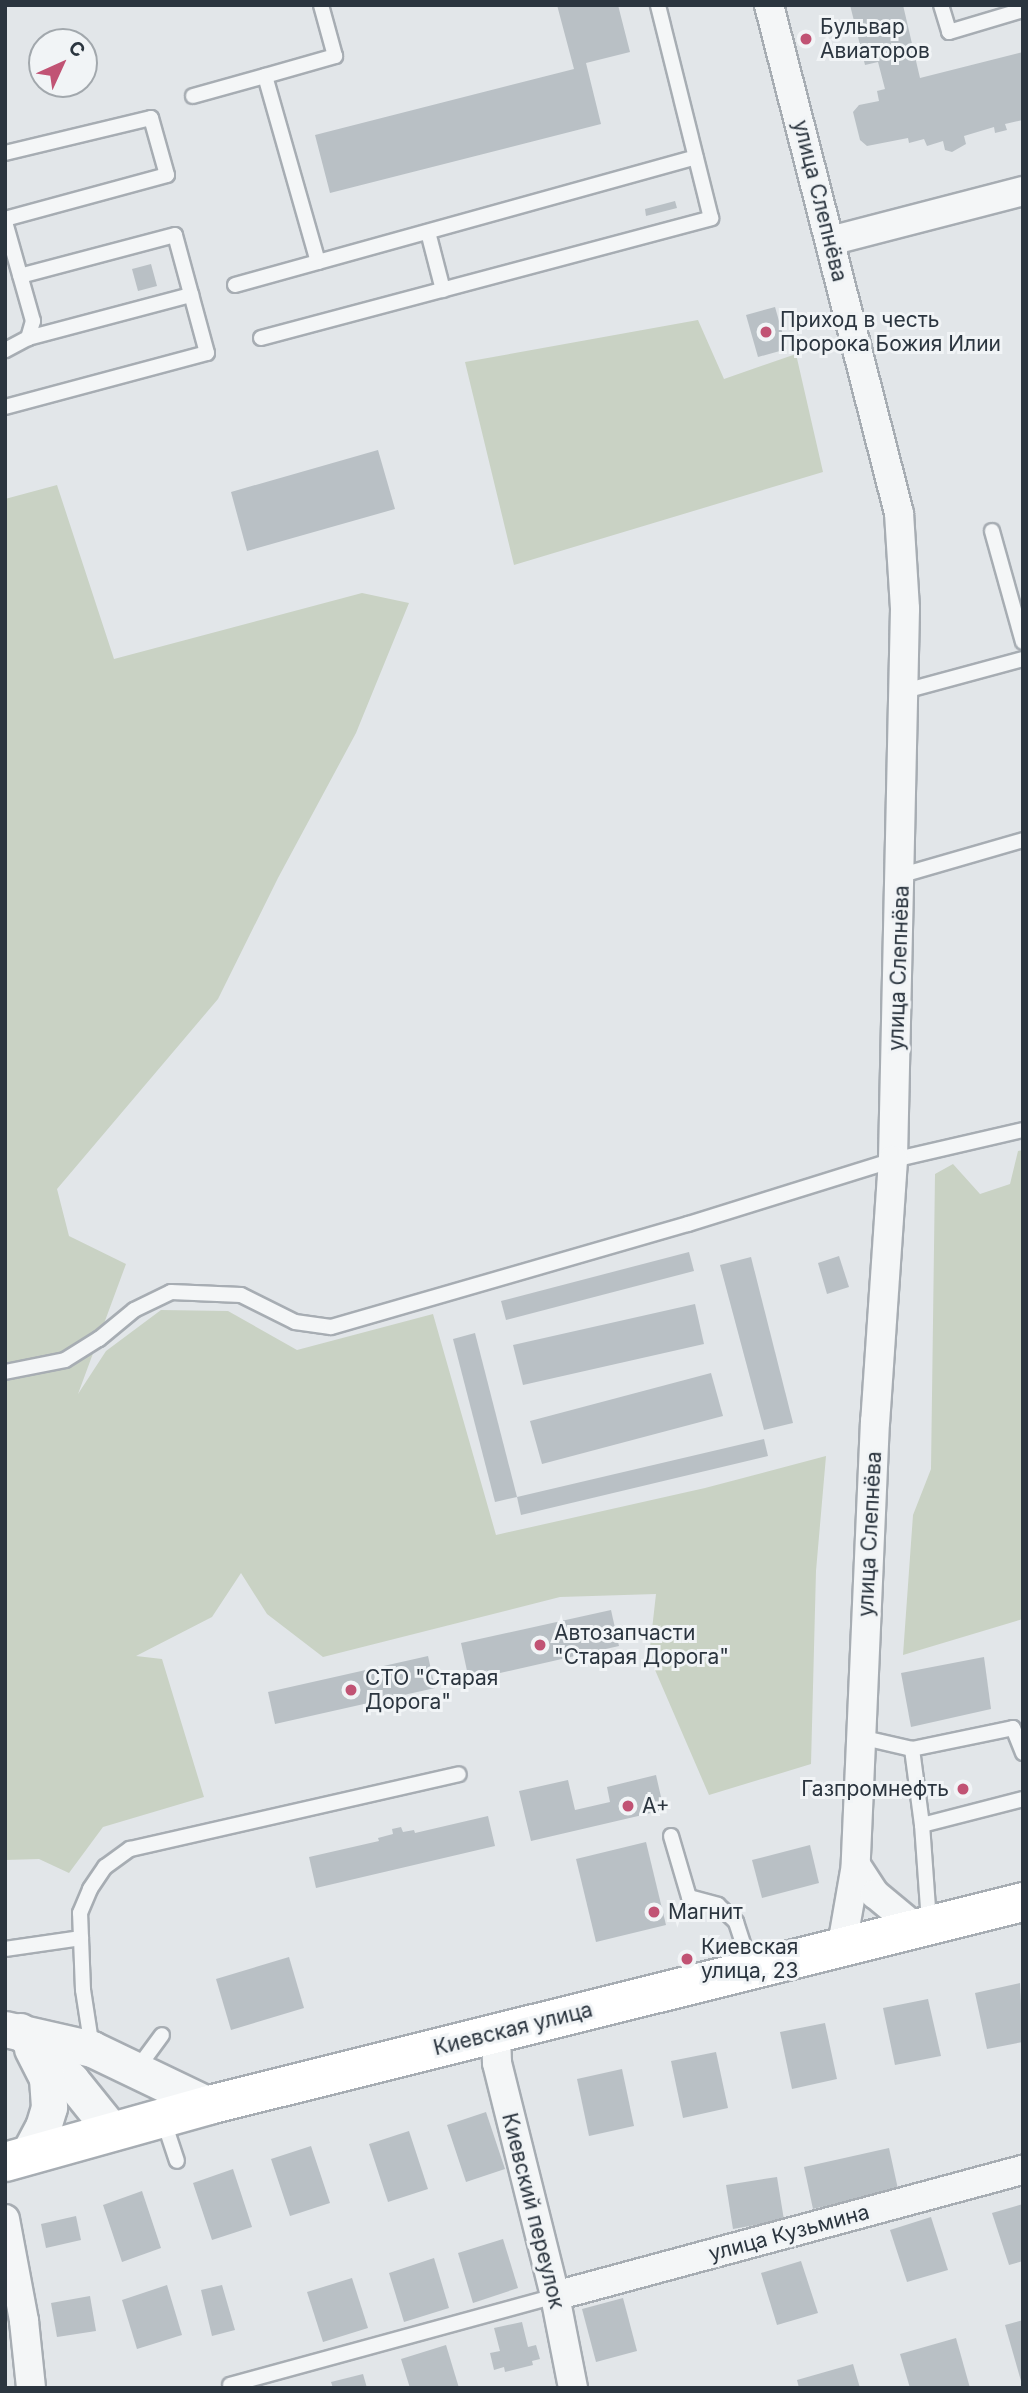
<!DOCTYPE html>
<meta charset="utf-8">
<style>
body{margin:0}
#map{position:relative;width:1028px;height:2393px;overflow:hidden;background:#e2e6e9;font-family:Inter,sans-serif}
div>[style]{position:absolute}
[style*='--x']{left:calc(var(--x)*1px);top:calc(var(--y)*1px);width:calc(var(--w)*1px);rotate:calc(var(--a)*1deg)}
.green>*{inset:0;background:#c9d2c4}
.building>*{inset:0;background:#b9c0c5}
.roads{filter:drop-shadow(2px 0 #a7adb3) drop-shadow(-2px 0 #a7adb3) drop-shadow(0 2px #a7adb3) drop-shadow(0 -2px #a7adb3)}
.service>*{height:14px;margin:-7px;padding:0 7px;transform-origin:7px;border-radius:7px;background:#f4f6f7}
.minor>*{height:28px;margin:-14px;padding:0 14px;transform-origin:14px;border-radius:14px;background:#f4f6f7}
.tertiary>*{height:35px;margin:-17.5px;padding:0 17.5px;transform-origin:17.5px;border-radius:17.5px;background:#f4f6f7}
.primary>*{height:38px;margin:-19px;padding:0 19px;transform-origin:19px;border-radius:19px;background:#fff}
.dots>*{width:19px;height:19px;translate:-50% -50%;box-sizing:border-box;border:4px solid #f1f4f6;border-radius:50%}
span{translate:-50% -50%;white-space:nowrap;text-align:center;line-height:1.15;-webkit-text-stroke:6px #f1f4f6;paint-order:stroke}
.poi-label{font-size:21px;color:#2b353f}
.left{translate:0 -50%;text-align:left}
.right{translate:-100% -50%;text-align:right}
.street-label{font-size:21px;color:#2b353f}
.frame{position:absolute;inset:0;border:7px solid #2b353f;pointer-events:none}
.north{position:absolute;left:28px;top:28px;width:70px;height:70px;box-sizing:border-box;background:#f1f4f6;border:2px solid #a2a8ad;border-radius:50%;rotate:45deg;font-size:19px;font-weight:700;line-height:28px;text-align:center;color:#2b353f}
.north::after{content:'';display:block;margin:auto;width:24px;height:32px;background:#c15374;clip-path:polygon(50% 0,100% 100%,50% 72%,0 100%)}
</style>
<div id="map">
<div class="green">
<div style="clip-path:polygon(698px 320px,724px 379px,796px 354px,823px 472px,514px 565px,465px 362px)"></div>
<div style="clip-path:polygon(57px 485px,114px 659px,362px 593px,409px 603px,356px 733px,278px 878px,218px 999px,57px 1189px,69px 1236px,126px 1264px,78px 1394px,106px 1351px,161px 1310px,228px 1311px,297px 1350px,433px 1314px,496px 1535px,705px 1488px,826px 1456px,816px 1571px,811px 1764px,709px 1795px,649px 1656px,656px 1594px,560px 1597px,323px 1657px,267px 1614px,241px 1573px,212px 1617px,136px 1656px,162px 1659px,204px 1797px,103px 1827px,69px 1873px,39px 1859px,5px 1860px,5px 499px)"></div>
<div style="clip-path:polygon(1023px 1150px,1023px 1619px,903px 1655px,913px 1515px,931px 1469px,935px 1174px,953px 1164px,980px 1194px,1010px 1184px,1018px 1151px)"></div>
</div>
<div class="building">
<div style="clip-path:polygon(557px 5px,618px 5px,630px 52px,586px 63px,601px 124px,330px 193px,315px 135px,574px 69px)"></div>
<div style="clip-path:polygon(850px 5px,903px 5px,920px 78px,1023px 52px,1023px 120px,1005px 124px,1007px 130px,995px 133px,994px 127px,964px 136px,966px 144px,952px 152px,945px 150px,943px 141px,927px 146px,924px 139px,909px 143px,908px 138px,867px 146px,860px 140px,853px 112px,859px 105px,879px 101px,877px 91px,885px 89px,878px 62px,865px 65px)"></div>
<div style="clip-path:polygon(675px 201px,677px 208px,646px 216px,645px 209px)"></div>
<div style="clip-path:polygon(151px 264px,157px 286px,138px 291px,132px 269px)"></div>
<div style="clip-path:polygon(775px 307px,787px 349px,758px 357px,746px 315px)"></div>
<div style="clip-path:polygon(378px 450px,395px 509px,247px 551px,231px 492px)"></div>
<div style="clip-path:polygon(689px 1252px,694px 1271px,506px 1320px,501px 1301px)"></div>
<div style="clip-path:polygon(839px 1256px,849px 1287px,827px 1294px,818px 1263px)"></div>
<div style="clip-path:polygon(751px 1257px,793px 1423px,764px 1430px,720px 1265px)"></div>
<div style="clip-path:polygon(695px 1304px,704px 1344px,523px 1385px,513px 1345px)"></div>
<div style="clip-path:polygon(475px 1333px,517px 1497px,495px 1502px,453px 1339px)"></div>
<div style="clip-path:polygon(711px 1373px,723px 1416px,542px 1464px,530px 1421px)"></div>
<div style="clip-path:polygon(764px 1439px,768px 1456px,521px 1515px,517px 1497px)"></div>
<div style="clip-path:polygon(611px 1610px,619px 1646px,469px 1680px,461px 1643px)"></div>
<div style="clip-path:polygon(428px 1656px,435px 1688px,275px 1724px,268px 1692px)"></div>
<div style="clip-path:polygon(984px 1657px,991px 1709px,911px 1727px,901px 1673px)"></div>
<div style="clip-path:polygon(656px 1775px,664px 1810px,531px 1841px,519px 1791px,568px 1780px,575px 1810px,610px 1802px,607px 1787px)"></div>
<div style="clip-path:polygon(488px 1816px,495px 1846px,316px 1888px,309px 1857px,379px 1841px,378px 1838px,393px 1834px,392px 1829px,401px 1827px,403px 1832px,414px 1830px,415px 1833px)"></div>
<div style="clip-path:polygon(646px 1842px,666px 1925px,596px 1942px,576px 1859px)"></div>
<div style="clip-path:polygon(810px 1845px,819px 1883px,762px 1898px,752px 1860px)"></div>
<div style="clip-path:polygon(289px 1957px,304px 2008px,231px 2030px,216px 1979px)"></div>
<div style="clip-path:polygon(1020px 1983px,1023px 2042px,987px 2049px,975px 1993px)"></div>
<div style="clip-path:polygon(928px 1999px,941px 2056px,895px 2065px,883px 2008px)"></div>
<div style="clip-path:polygon(825px 2023px,837px 2079px,792px 2089px,780px 2032px)"></div>
<div style="clip-path:polygon(716px 2052px,728px 2108px,683px 2118px,671px 2061px)"></div>
<div style="clip-path:polygon(622px 2069px,634px 2126px,589px 2136px,577px 2079px)"></div>
<div style="clip-path:polygon(486px 2112px,505px 2169px,466px 2182px,447px 2125px)"></div>
<div style="clip-path:polygon(409px 2131px,428px 2189px,388px 2202px,369px 2144px)"></div>
<div style="clip-path:polygon(311px 2146px,330px 2203px,290px 2216px,271px 2159px)"></div>
<div style="clip-path:polygon(889px 2148px,898px 2189px,813px 2209px,804px 2167px)"></div>
<div style="clip-path:polygon(233px 2169px,252px 2227px,212px 2240px,193px 2183px)"></div>
<div style="clip-path:polygon(777px 2177px,784px 2220px,733px 2229px,726px 2185px)"></div>
<div style="clip-path:polygon(142px 2191px,161px 2248px,122px 2262px,103px 2205px)"></div>
<div style="clip-path:polygon(1023px 2204px,1023px 2261px,1009px 2265px,992px 2213px)"></div>
<div style="clip-path:polygon(76px 2216px,81px 2240px,46px 2248px,41px 2224px)"></div>
<div style="clip-path:polygon(931px 2217px,948px 2270px,907px 2282px,890px 2230px)"></div>
<div style="clip-path:polygon(503px 2239px,518px 2288px,473px 2303px,458px 2253px)"></div>
<div style="clip-path:polygon(434px 2258px,449px 2308px,404px 2322px,389px 2273px)"></div>
<div style="clip-path:polygon(801px 2261px,818px 2313px,777px 2325px,761px 2273px)"></div>
<div style="clip-path:polygon(352px 2278px,368px 2328px,323px 2342px,307px 2292px)"></div>
<div style="clip-path:polygon(167px 2285px,182px 2335px,137px 2349px,122px 2300px)"></div>
<div style="clip-path:polygon(222px 2285px,235px 2330px,212px 2336px,201px 2290px)"></div>
<div style="clip-path:polygon(90px 2296px,96px 2331px,57px 2337px,51px 2303px)"></div>
<div style="clip-path:polygon(623px 2298px,637px 2351px,596px 2362px,582px 2309px)"></div>
<div style="clip-path:polygon(1023px 2320px,1023px 2381px,1021px 2381px,1005px 2325px)"></div>
<div style="clip-path:polygon(522px 2322px,528px 2347px,536px 2345px,540px 2359px,532px 2361px,533px 2365px,505px 2372px,504px 2367px,494px 2370px,490px 2353px,500px 2351px,494px 2328px)"></div>
<div style="clip-path:polygon(956px 2338px,970px 2388px,910px 2388px,900px 2354px)"></div>
<div style="clip-path:polygon(446px 2345px,459px 2388px,410px 2388px,401px 2359px)"></div>
<div style="clip-path:polygon(853px 2364px,860px 2388px,799px 2388px,797px 2380px)"></div>
<div style="clip-path:polygon(363px 2374px,367px 2388px,333px 2388px,331px 2382px)"></div>
</div>
<div class="roads">
<div class="service">
<div style="--x:941;--y:5;--w:28;--a:73"></div>
<div style="--x:949;--y:32;--w:77;--a:-16.6"></div>
<div style="--x:193;--y:96;--w:75;--a:-15.5"></div>
<div style="--x:5;--y:153;--w:150;--a:-13.5"></div>
<div style="--x:151;--y:118;--w:59;--a:74.3"></div>
<div style="--x:167;--y:175;--w:168;--a:164.8"></div>
<div style="--x:5;--y:222;--w:103;--a:74.2"></div>
<div style="--x:33;--y:321;--w:18;--a:106"></div>
<div style="--x:28;--y:338;--w:26;--a:152"></div>
<div style="--x:428;--y:232;--w:60;--a:75.5"></div>
<div style="--x:318;--y:262;--w:193;--a:-105.9"></div>
<div style="--x:265;--y:76;--w:73;--a:-15.9"></div>
<div style="--x:335;--y:56;--w:53;--a:-105.4"></div>
<div style="--x:235;--y:285;--w:478;--a:-15.5"></div>
<div style="--x:28;--y:338;--w:169;--a:-14.8"></div>
<div style="--x:261;--y:338;--w:466;--a:-14.9"></div>
<div style="--x:711;--y:218;--w:219;--a:-104"></div>
<div style="--x:5;--y:407;--w:209;--a:-15"></div>
<div style="--x:207;--y:353;--w:122;--a:-105.2"></div>
<div style="--x:175;--y:235;--w:160;--a:165.2"></div>
<div style="--x:992;--y:531;--w:115;--a:74.4"></div>
<div style="--x:905;--y:691;--w:122;--a:-15.2"></div>
<div style="--x:902;--y:875;--w:126;--a:-16.1"></div>
<div style="--x:5;--y:1372;--w:61;--a:-11.3"></div>
<div style="--x:65;--y:1360;--w:40;--a:-32"></div>
<div style="--x:99;--y:1339;--w:45;--a:-39.6"></div>
<div style="--x:134;--y:1310;--w:41;--a:-25.9"></div>
<div style="--x:171;--y:1292;--w:70;--a:2.5"></div>
<div style="--x:241;--y:1295;--w:60;--a:26.6"></div>
<div style="--x:295;--y:1322;--w:36;--a:8"></div>
<div style="--x:331;--y:1327;--w:372;--a:-16.1"></div>
<div style="--x:688;--y:1224;--w:215;--a:-17.3"></div>
<div style="--x:893;--y:1160;--w:133;--a:-13"></div>
<div style="--x:860;--y:1737;--w:53;--a:13"></div>
<div style="--x:922;--y:1825;--w:77;--a:-97.5"></div>
<div style="--x:912;--y:1749;--w:103;--a:-11.7"></div>
<div style="--x:1013;--y:1728;--w:27;--a:68"></div>
<div style="--x:671;--y:1836;--w:64;--a:73.6"></div>
<div style="--x:689;--y:1897;--w:30;--a:15"></div>
<div style="--x:718;--y:1905;--w:25;--a:43"></div>
<div style="--x:736;--y:1922;--w:48;--a:71.9"></div>
<div style="--x:929;--y:1922;--w:97;--a:-94.1"></div>
<div style="--x:922;--y:1825;--w:104;--a:-14.4"></div>
<div style="--x:5;--y:1949;--w:77;--a:-8.2"></div>
<div style="--x:92;--y:2048;--w:59;--a:-98.8"></div>
<div style="--x:83;--y:1990;--w:77;--a:-92.2"></div>
<div style="--x:80;--y:1913;--w:26;--a:-67"></div>
<div style="--x:90;--y:1889;--w:27;--a:-56"></div>
<div style="--x:105;--y:1867;--w:31;--a:-36"></div>
<div style="--x:130;--y:1849;--w:337;--a:-12.8"></div>
<div style="--x:137;--y:2069;--w:42;--a:-53.7"></div>
<div style="--x:163;--y:2119;--w:44;--a:71.6"></div>
<div style="--x:230;--y:2385;--w:337;--a:-15.3"></div>
</div>
<div class="minor">
<div style="--x:769;--y:5;--w:524;--a:75.65"></div>
<div style="--x:899;--y:513;--w:96;--a:86.4"></div>
<div style="--x:905;--y:609;--w:551;--a:91.25"></div>
<div style="--x:893;--y:1160;--w:262;--a:93.9"></div>
<div style="--x:875;--y:1421;--w:444;--a:92.5"></div>
<div style="--x:856;--y:1865;--w:81;--a:99.9"></div>
<div style="--x:830;--y:241;--w:199;--a:-14.5"></div>
<div style="--x:856;--y:1865;--w:35;--a:57"></div>
<div style="--x:875;--y:1894;--w:53;--a:39.7"></div>
<div style="--x:496;--y:2034;--w:29;--a:88"></div>
<div style="--x:497;--y:2063;--w:240;--a:76"></div>
<div style="--x:555;--y:2296;--w:94;--a:78.9"></div>
<div style="--x:5;--y:2219;--w:104;--a:79.4"></div>
<div style="--x:24;--y:2321;--w:67;--a:84"></div>
<div style="--x:555;--y:2296;--w:485;--a:-15.1"></div>
</div>
<div class="tertiary">
<div style="--x:5;--y:2029;--w:89;--a:12.9"></div>
<div style="--x:92;--y:2049;--w:130;--a:25.6"></div>
<div style="--x:20;--y:2031;--w:71;--a:43.9"></div>
<div style="--x:71;--y:2080;--w:67;--a:51.1"></div>
<div style="--x:28;--y:2155;--w:32;--a:-62"></div>
<div style="--x:43;--y:2127;--w:21;--a:-73"></div>
<div style="--x:49;--y:2107;--w:29;--a:-94"></div>
<div style="--x:47;--y:2078;--w:33;--a:-117"></div>
</div>
<div class="primary">
<div style="--x:5;--y:2162;--w:212;--a:-15.6"></div>
<div style="--x:209;--y:2105;--w:839;--a:-14"></div>
</div>
</div>
<div class="dots">
<div style="left:806px;top:39px;background:#c15374"></div>
<div style="left:766px;top:332px;background:#c15374"></div>
<div style="left:540px;top:1645px;background:#c15374"></div>
<div style="left:351px;top:1690px;background:#c15374"></div>
<div style="left:963px;top:1789px;background:#c15374"></div>
<div style="left:628px;top:1806px;background:#c15374"></div>
<div style="left:654px;top:1912px;background:#c15374"></div>
<div style="left:687px;top:1959px;background:#c15374"></div>
</div>
<div class="poi-label">
<span class="left" style="left:820px;top:39px">Бульвар<br>Авиаторов</span>
<span class="left" style="left:780px;top:332px">Приход в честь<br>Пророка Божия Илии</span>
<span class="left" style="left:554px;top:1645px">Автозапчасти<br>"Старая Дорога"</span>
<span class="left" style="left:365px;top:1690px">СТО "Старая<br>Дорога"</span>
<span class="right" style="left:949px;top:1789px">Газпромнефть</span>
<span class="left" style="left:642px;top:1806px">А+</span>
<span class="left" style="left:668px;top:1912px">Магнит</span>
<span class="left" style="left:701px;top:1959px">Киевская<br>улица, 23</span>
</div>
<div class="street-label">
<span style="left:820px;top:201px;rotate:76deg">улица Слепнёва</span>
<span style="left:899px;top:968px;rotate:-88deg">улица Слепнёва</span>
<span style="left:870px;top:1534px;rotate:-87deg">улица Слепнёва</span>
<span style="left:513px;top:2029px;rotate:-14deg">Киевская улица</span>
<span style="left:533px;top:2211px;rotate:76deg">Киевский переулок</span>
<span style="left:789px;top:2233px;rotate:-15deg">улица Кузьмина</span>
</div>
<div class="frame"></div>
<div class="north">С</div>
</div>
